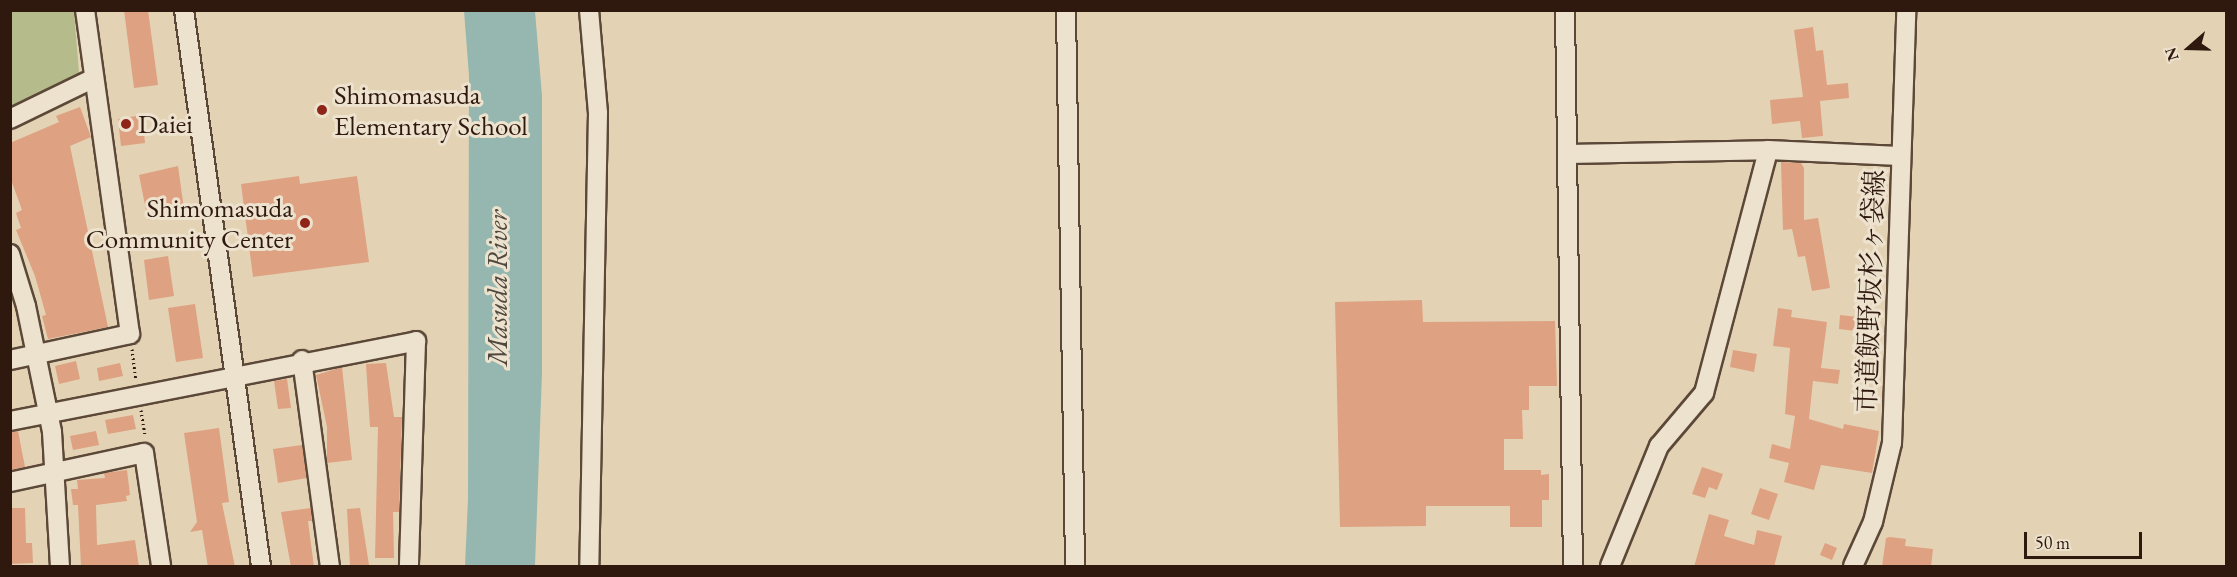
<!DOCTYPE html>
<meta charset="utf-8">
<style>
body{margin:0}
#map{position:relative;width:2237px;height:577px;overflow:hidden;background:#e3d3b4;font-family:"EB Garamond","Noto Serif JP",serif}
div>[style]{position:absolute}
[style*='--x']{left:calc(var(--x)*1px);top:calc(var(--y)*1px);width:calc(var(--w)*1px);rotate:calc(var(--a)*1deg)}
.green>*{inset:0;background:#b6bb8b}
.water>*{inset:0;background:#95b7af}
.building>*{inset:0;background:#dea181}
.path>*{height:3px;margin-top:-1.5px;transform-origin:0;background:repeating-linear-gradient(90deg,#2f190e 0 1.5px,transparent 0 4.5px)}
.roads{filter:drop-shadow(2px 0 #5c4838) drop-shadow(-2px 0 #5c4838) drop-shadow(0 2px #5c4838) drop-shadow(0 -2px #5c4838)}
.minor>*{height:18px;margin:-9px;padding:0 9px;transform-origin:9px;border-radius:9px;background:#ede2ce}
.dots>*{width:16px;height:16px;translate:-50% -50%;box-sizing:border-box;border:3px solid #ede2ce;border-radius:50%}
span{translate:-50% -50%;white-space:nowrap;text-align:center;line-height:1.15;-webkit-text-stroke:6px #ede2ce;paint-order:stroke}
.poi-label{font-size:27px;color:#2f190e}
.left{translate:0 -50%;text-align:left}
.right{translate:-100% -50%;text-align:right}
.street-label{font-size:27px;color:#2f190e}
.water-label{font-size:28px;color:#4e483e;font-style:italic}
.frame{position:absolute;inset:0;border:12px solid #2f190e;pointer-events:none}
.north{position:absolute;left:2159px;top:18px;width:60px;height:60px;-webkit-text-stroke:4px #ede2ce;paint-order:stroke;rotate:250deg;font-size:16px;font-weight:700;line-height:24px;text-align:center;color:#2f190e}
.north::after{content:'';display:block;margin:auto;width:21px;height:27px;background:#2f190e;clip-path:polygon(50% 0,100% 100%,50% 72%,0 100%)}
.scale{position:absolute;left:2024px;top:532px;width:118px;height:27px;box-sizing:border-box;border:3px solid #2f190e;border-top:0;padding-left:8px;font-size:18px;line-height:21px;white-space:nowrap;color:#2f190e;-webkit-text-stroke:4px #ede2ce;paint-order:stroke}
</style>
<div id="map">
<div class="green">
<div style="clip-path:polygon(11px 10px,74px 11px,79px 73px,11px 108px)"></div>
</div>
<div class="water">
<div style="clip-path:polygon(464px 11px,535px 11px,542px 96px,542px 373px,535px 566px,465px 566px,468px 499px,469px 76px)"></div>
</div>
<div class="building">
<div style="clip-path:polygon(124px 10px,148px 10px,158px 85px,134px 88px)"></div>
<div style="clip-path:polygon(1813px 27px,1816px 51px,1823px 50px,1827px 85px,1848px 83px,1849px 98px,1820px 101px,1823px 136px,1802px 138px,1800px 121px,1772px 124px,1770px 100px,1803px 97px,1794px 30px)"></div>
<div style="clip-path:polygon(80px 107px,91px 137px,70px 146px,108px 327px,48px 339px,42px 316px,46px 315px,35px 276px,16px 230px,21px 228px,16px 213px,22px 210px,10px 177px,10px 143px,59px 122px,56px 116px)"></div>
<div style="clip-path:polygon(142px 115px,145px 143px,121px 146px,118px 119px)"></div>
<div style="clip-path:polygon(1781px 162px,1801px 163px,1804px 168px,1804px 220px,1818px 218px,1830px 288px,1812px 291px,1805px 256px,1798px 257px,1792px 229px,1783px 230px)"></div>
<div style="clip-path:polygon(178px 166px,185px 216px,148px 220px,139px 175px)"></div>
<div style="clip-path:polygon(299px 176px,300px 184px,357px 176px,369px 262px,253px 277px,241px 184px)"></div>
<div style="clip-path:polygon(168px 256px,174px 296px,149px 300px,144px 260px)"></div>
<div style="clip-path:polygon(1422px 300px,1423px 322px,1555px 321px,1557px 386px,1529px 386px,1529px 410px,1522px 410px,1523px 439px,1504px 439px,1504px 470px,1541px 470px,1541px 475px,1549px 474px,1549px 500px,1542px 500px,1542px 527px,1510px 527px,1510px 506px,1426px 506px,1426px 526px,1340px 527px,1335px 302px)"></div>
<div style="clip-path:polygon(195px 304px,203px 358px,176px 362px,168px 308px)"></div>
<div style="clip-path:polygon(1778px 308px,1792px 310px,1791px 317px,1827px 322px,1821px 368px,1840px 370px,1838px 384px,1813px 381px,1809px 419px,1843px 429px,1844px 424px,1879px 431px,1872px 473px,1821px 465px,1814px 490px,1784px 482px,1789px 463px,1769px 458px,1772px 444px,1790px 449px,1795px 416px,1785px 414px,1790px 348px,1773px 346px)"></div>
<div style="clip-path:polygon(1840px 315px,1858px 317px,1856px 331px,1839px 329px)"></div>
<div style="clip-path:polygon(1733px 350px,1757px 354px,1754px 372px,1730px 367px)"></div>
<div style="clip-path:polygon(76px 361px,80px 379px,59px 384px,55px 366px)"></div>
<div style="clip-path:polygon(120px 363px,123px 376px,99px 381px,97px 368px)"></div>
<div style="clip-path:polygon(386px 363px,394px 417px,402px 417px,399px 512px,393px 512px,394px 558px,375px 558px,378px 427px,370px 427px,366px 364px)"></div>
<div style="clip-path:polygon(342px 367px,352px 460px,327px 463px,327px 427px,316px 375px)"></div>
<div style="clip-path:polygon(287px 379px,291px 408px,278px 409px,274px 381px)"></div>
<div style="clip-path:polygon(133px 415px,136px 429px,108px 434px,105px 420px)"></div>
<div style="clip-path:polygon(219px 428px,229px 502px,222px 503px,235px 567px,208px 567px,202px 530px,190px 532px,197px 522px,184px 433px)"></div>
<div style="clip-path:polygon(18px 431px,25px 467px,10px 470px,10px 432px)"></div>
<div style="clip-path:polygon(96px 431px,99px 445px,73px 450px,70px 436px)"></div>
<div style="clip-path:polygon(302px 445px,307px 478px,278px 483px,273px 449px)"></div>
<div style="clip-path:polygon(1702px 467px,1723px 474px,1717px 490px,1709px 487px,1705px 498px,1692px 494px)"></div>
<div style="clip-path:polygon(127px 470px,130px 495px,126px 496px,127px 501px,96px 505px,97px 545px,135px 540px,139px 567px,81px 566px,78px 505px,73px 505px,71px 489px,78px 489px,77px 480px,105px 478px,104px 473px)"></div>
<div style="clip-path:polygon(1760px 488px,1778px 494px,1769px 520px,1751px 514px)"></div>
<div style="clip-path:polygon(10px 508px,25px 508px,26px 543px,32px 543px,33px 563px,10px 564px)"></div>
<div style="clip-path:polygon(311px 508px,312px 521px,308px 521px,314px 567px,291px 567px,281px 512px)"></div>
<div style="clip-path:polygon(360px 508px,369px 565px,350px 566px,347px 509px)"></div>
<div style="clip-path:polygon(1709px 514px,1729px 520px,1724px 536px,1754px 545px,1757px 530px,1782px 536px,1774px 567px,1694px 567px)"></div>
<div style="clip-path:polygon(1890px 537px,1906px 539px,1905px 546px,1933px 549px,1931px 567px,1882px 567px,1886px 538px)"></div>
<div style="clip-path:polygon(1825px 543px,1837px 548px,1832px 560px,1820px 555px)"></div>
</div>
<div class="path">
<div style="--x:132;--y:349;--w:31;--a:83"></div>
<div style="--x:141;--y:410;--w:26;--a:81"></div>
</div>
<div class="roads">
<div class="minor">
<div style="--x:184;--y:10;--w:561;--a:82.12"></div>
<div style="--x:589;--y:10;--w:103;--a:85"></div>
<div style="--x:598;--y:113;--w:453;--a:91.1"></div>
<div style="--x:1066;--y:10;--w:556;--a:89.07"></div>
<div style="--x:1565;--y:10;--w:556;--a:89.18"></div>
<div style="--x:10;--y:119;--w:93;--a:-26"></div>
<div style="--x:1567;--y:154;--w:201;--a:-1.1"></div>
<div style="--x:1768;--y:150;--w:132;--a:2.6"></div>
<div style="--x:10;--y:254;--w:54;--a:72.9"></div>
<div style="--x:26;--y:306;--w:129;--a:78.3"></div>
<div style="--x:52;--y:432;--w:134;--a:86.6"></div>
<div style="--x:10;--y:360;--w:123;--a:-12.2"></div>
<div style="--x:130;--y:334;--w:327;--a:-97.9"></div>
<div style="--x:302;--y:360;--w:208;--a:82.3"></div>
<div style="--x:10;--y:421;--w:414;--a:-11.1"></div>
<div style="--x:416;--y:341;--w:225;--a:91.8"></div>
<div style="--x:10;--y:482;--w:137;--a:-12.2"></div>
<div style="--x:144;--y:453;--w:114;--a:81.4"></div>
<div style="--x:1610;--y:566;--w:130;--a:-67.8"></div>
<div style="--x:1659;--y:446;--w:70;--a:-49.7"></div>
<div style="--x:1704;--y:393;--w:251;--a:-75.2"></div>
<div style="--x:1853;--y:566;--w:48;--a:-65.6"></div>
<div style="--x:1873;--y:522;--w:81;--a:-76.5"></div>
<div style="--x:1892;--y:443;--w:433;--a:-88.1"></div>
</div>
</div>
<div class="dots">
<div style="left:322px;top:110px;background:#8f2418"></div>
<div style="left:126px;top:124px;background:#8f2418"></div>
<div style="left:305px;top:223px;background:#8f2418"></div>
</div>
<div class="poi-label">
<span class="left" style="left:334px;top:110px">Shimomasuda<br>Elementary School</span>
<span class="left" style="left:138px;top:124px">Daiei</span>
<span class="right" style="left:293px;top:223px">Shimomasuda<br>Community Center</span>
</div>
<div class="street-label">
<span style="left:1870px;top:291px;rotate:-88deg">市道飯野坂杉ヶ袋線</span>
</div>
<div class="water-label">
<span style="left:497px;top:288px;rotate:-90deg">Masuda River</span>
</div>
<div class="frame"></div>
<div class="north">N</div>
<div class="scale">50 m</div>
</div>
